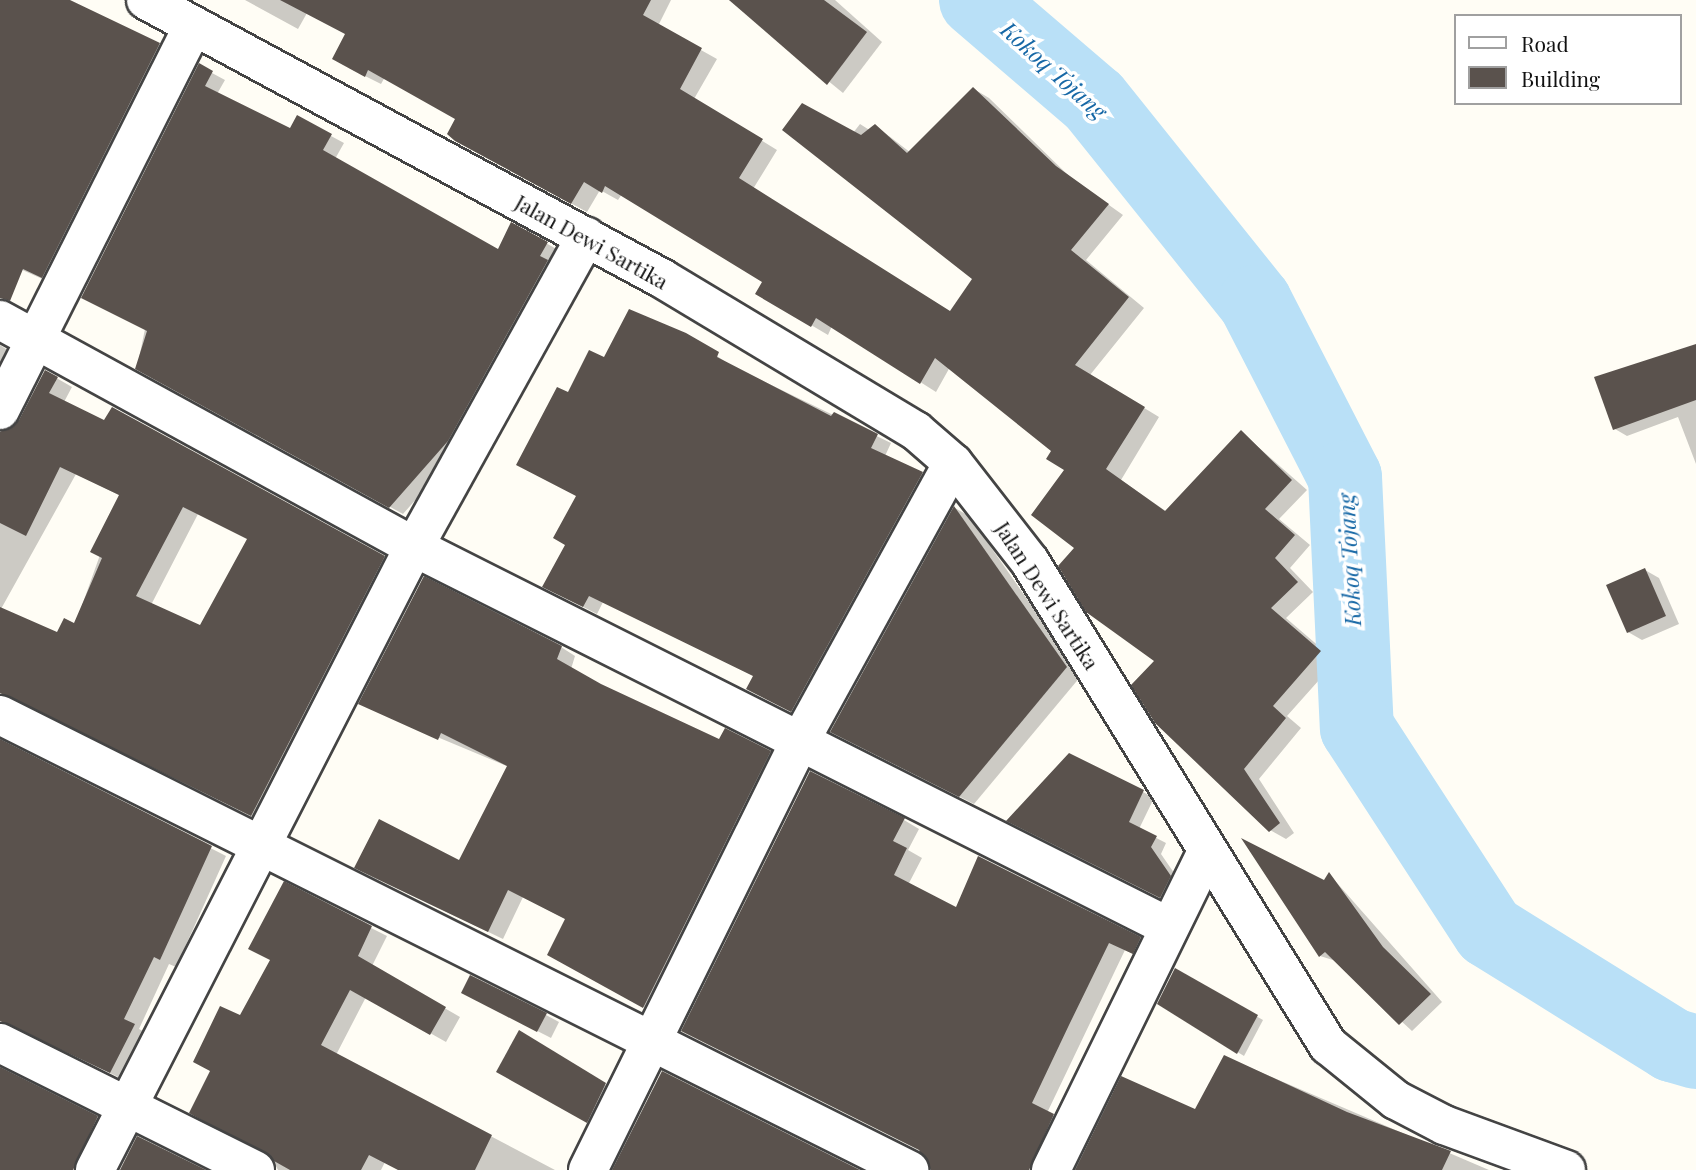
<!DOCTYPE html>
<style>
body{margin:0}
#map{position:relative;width:1696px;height:1170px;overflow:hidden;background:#fffdf5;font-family:"Playfair Display",serif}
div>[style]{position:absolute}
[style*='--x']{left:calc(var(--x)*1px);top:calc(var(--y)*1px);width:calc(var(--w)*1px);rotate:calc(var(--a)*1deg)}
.shadow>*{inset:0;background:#0003}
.river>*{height:74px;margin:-37px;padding:0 37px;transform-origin:37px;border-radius:37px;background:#b9e0f7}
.building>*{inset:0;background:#5a524d}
.roads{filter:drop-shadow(2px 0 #444) drop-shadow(-2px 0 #444) drop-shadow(0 2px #444) drop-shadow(0 -2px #444)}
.minor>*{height:38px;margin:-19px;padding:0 19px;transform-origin:19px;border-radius:19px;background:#fff}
.tertiary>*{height:38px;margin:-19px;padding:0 19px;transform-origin:19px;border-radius:19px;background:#fff}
span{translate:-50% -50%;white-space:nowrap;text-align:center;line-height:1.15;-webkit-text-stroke:7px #fff;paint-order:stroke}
.street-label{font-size:21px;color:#111}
.water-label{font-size:23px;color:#1768a6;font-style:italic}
.legend{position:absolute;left:1454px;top:14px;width:228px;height:91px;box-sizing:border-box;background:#fff;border:2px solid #a0a0a0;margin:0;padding:9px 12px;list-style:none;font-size:21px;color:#111}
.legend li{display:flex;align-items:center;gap:14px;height:35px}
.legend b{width:35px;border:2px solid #a0a0a0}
</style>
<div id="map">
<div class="shadow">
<div style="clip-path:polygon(0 0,66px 0,174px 53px,58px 286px,0 260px)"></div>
<div style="clip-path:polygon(245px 0,671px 0,658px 26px,717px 59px,694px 99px,777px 150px,753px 189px,951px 312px,974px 279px,853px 133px,860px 124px,871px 131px,876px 126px,911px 153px,974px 89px,989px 98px,1071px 178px,1123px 215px,1086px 260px,1144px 308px,1090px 375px,1159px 417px,1121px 480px,1167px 512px,1241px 432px,1307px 490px,1279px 519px,1310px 545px,1290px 568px,1313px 592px,1286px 618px,1336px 661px,1287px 716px,1301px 728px,1259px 779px,1294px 833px,1286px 839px,1270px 830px,1077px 547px,1067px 469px,1053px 450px,950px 367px,936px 392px,832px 326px,828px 335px,757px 293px,765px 282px,622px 194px,618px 200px,600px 190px,587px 212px,473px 150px,458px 118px,385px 77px,381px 84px,349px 68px,347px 34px,307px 13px,298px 29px)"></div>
<div style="clip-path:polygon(729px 0,835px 0,882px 42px,843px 93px)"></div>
<div style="clip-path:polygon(199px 66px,225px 80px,217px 94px,290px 130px,297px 118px,331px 136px,344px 143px,335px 159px,499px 251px,512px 224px,560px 251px,461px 448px,403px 514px,137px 368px)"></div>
<div style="clip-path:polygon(685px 334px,730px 365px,891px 443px,885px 456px,936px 481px,805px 718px,761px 696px,754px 676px,603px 602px,597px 614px,558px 594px,578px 495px,569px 395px,604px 359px)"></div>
<div style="clip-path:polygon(0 345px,21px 359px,0 400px)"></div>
<div style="clip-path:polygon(1696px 352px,1696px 464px,1678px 417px,1627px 436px,1615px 429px)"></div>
<div style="clip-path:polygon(evenodd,46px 372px,72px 387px,64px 402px,399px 566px,267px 824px,27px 703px,0 709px,0 430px,14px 430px,46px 372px,76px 474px,121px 496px,75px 625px,58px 635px,1px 609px,76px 474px,46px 372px,198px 514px,249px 539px,201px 627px,151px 605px,198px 514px)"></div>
<div style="clip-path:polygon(955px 508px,969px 516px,1081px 676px,974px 804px,846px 739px)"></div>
<div style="clip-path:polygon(1645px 570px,1659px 578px,1679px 624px,1642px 640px,1628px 632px)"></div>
<div style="clip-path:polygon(561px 647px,575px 656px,571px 669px,600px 686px,720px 742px,784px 761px,659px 1015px,549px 955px,567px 920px,523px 897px,503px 939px,371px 876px,460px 863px,509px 767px,375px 711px)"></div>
<div style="clip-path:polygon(0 740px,226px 856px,176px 967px,169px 964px,139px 1029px,149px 1034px,126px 1081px,26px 1031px,0 1037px)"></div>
<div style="clip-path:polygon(1143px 792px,1154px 798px,1139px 829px,1166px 843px,1161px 854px,1181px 883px,1172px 903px,1019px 826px)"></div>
<div style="clip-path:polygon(904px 820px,919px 829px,908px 850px,922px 858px,908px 885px,956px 909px,1140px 939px,1155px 948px,1148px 961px,1125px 950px,1047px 1113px,1068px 1124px,1048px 1170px,932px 1170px,921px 1151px,698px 1039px)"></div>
<div style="clip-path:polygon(1330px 875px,1442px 1002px,1412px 1031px,1336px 961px,1320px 956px)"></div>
<div style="clip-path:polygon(284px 884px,387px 936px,372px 966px,460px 1017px,446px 1042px,366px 997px,336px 1055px,555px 1170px,400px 1170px,385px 1162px,381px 1170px,278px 1170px,268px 1151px,241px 1018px,272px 960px)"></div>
<div style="clip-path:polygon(1175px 970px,1263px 1020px,1244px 1056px,1159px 1004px)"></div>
<div style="clip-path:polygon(477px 1000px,546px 1015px,559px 1022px,551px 1038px)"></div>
<div style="clip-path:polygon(519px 1033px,619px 1093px,601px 1129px,499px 1071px)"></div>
<div style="clip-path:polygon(1225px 1057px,1489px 1170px,1077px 1170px,1196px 1111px)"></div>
<div style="clip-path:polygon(0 1068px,112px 1127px,92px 1170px,0 1170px)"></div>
</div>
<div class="river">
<div style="--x:976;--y:0;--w:155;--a:40.6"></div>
<div style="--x:1094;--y:101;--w:258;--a:51.3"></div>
<div style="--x:1255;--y:302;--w:197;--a:62.8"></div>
<div style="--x:1345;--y:477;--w:251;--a:87.3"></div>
<div style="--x:1357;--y:728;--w:242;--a:57"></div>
<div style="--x:1489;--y:931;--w:216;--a:31.9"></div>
<div style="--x:1672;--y:1045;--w:25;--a:16"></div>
</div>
<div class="building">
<div style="clip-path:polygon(0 0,70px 0,160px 43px,42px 278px,23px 269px,10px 301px,0 298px)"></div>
<div style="clip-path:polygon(280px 0,651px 0,643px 15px,702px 48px,680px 89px,763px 139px,739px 178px,950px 311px,972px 279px,782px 130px,802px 103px,861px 135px,875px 124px,907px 153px,973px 87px,1056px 166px,1109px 204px,1071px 250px,1129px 297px,1075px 365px,1145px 407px,1106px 469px,1165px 511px,1241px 430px,1292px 480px,1265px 509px,1295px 535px,1275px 558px,1298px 582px,1271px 608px,1321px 651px,1273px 706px,1286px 718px,1244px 769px,1280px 823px,1269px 832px,1155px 723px,1131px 685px,1154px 661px,1086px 612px,1058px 566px,1074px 548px,1031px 515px,1064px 470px,1046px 459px,1051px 451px,935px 358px,920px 384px,816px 318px,811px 327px,755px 294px,762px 282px,605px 186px,602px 193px,584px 182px,571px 204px,455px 141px,447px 134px,455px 119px,368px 70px,365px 77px,332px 59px,345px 34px)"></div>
<div style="clip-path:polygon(729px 0,824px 0,867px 32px,827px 85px)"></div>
<div style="clip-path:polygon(199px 63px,213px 71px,205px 86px,290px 128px,297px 115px,332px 134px,323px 150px,498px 249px,511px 222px,548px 242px,540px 256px,548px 260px,448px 441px,389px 508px,135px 369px,147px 331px,81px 298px)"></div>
<div style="clip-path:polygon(629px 309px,686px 333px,719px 352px,717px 357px,831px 416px,834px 412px,878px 434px,871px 448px,923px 472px,791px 712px,746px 689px,753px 676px,589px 596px,583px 607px,542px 587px,565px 545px,553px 538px,576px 496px,516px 465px,557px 387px,568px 392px,589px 350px,604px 357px)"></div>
<div style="clip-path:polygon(1696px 344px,1696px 400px,1613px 430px,1594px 377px)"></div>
<div style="clip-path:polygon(evenodd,45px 370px,58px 377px,49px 393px,104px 420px,112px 407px,385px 556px,251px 816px,0 693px,0 607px,57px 632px,64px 618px,74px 623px,102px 558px,90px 552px,119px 495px,60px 467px,26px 536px,0 523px,0 432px,19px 420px,45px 370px,183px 507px,247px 539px,200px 625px,136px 596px,183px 507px)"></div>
<div style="clip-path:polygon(954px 506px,1067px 667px,959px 797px,830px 732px)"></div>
<div style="clip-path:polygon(1645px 568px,1666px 616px,1627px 633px,1606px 585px)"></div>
<div style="clip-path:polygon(424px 576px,562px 646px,557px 659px,601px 684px,719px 739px,725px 728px,771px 751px,643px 1008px,547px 955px,565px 919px,508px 890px,488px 932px,354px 868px,379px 819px,459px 860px,507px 766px,441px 733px,438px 740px,358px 704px)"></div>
<div style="clip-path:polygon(0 739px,212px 846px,160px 960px,154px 957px,124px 1019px,135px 1024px,110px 1073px,0 1021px)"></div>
<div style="clip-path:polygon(1069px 753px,1144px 790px,1129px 822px,1157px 836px,1151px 847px,1171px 876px,1160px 898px,1006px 821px)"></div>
<div style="clip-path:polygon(810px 771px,905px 818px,893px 841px,907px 848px,894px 875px,956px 907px,978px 856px,1141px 937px,1133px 954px,1109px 943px,1069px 1025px,1032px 1103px,1054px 1114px,1029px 1170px,931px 1170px,919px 1150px,681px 1031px)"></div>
<div style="clip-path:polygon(1241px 838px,1324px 880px,1329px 872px,1383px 947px,1431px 994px,1399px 1025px,1325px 952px,1319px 957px)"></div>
<div style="clip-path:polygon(284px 881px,372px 926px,358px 956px,446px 1007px,430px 1035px,350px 990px,321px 1045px,492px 1135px,475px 1170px,398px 1170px,369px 1155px,361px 1170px,290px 1170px,189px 1113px,210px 1071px,193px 1062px,220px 1006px,240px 1015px,270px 960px,248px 949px)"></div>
<div style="clip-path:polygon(1175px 968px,1258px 1015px,1237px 1054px,1157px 1004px)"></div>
<div style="clip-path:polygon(470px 975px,547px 1013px,537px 1032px,461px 993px)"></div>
<div style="clip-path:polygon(519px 1030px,606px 1083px,587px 1123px,496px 1072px)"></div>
<div style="clip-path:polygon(1224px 1055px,1347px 1112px,1451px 1151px,1442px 1170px,1075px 1170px,1121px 1076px,1195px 1109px)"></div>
<div style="clip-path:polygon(0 1067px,98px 1116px,73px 1170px,0 1170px)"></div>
<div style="clip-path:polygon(662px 1071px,860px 1170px,612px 1170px)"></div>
<div style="clip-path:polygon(137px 1136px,206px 1170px,120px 1170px)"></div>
</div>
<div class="roads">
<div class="minor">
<div style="--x:0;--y:320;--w:472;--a:28.7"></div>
<div style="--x:414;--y:547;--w:843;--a:26.72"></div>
<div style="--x:0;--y:410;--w:430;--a:-63.3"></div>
<div style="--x:0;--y:715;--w:1017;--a:26.59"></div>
<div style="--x:0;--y:1043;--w:285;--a:26.5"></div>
<div style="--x:95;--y:1170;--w:700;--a:-62.89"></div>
<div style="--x:414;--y:547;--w:355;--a:-61"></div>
<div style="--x:588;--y:1170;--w:479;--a:-63.7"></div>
<div style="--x:800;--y:741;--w:317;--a:-61.2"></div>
<div style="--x:1051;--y:1170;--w:354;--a:-63.9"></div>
</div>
<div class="tertiary">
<div style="--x:146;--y:0;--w:587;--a:28.35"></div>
<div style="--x:663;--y:279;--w:295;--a:31"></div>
<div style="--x:916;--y:431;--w:49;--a:40.9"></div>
<div style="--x:953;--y:463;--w:125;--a:52.1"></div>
<div style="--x:1030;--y:562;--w:568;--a:58.33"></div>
<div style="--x:1328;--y:1045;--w:87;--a:39"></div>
<div style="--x:1396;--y:1100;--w:54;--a:27.5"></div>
<div style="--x:1444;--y:1125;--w:130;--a:20.2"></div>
</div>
</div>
<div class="street-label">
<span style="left:592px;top:241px;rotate:29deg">Jalan Dewi Sartika</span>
<span style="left:1048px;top:595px;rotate:57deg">Jalan Dewi Sartika</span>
</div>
<div class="water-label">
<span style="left:1054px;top:70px;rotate:42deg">Kokoq Tojang</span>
<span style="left:1349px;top:560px;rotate:-93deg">Kokoq Tojang</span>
</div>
<ul class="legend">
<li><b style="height:9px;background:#fff"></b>Road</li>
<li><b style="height:19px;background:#5a524d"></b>Building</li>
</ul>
</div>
